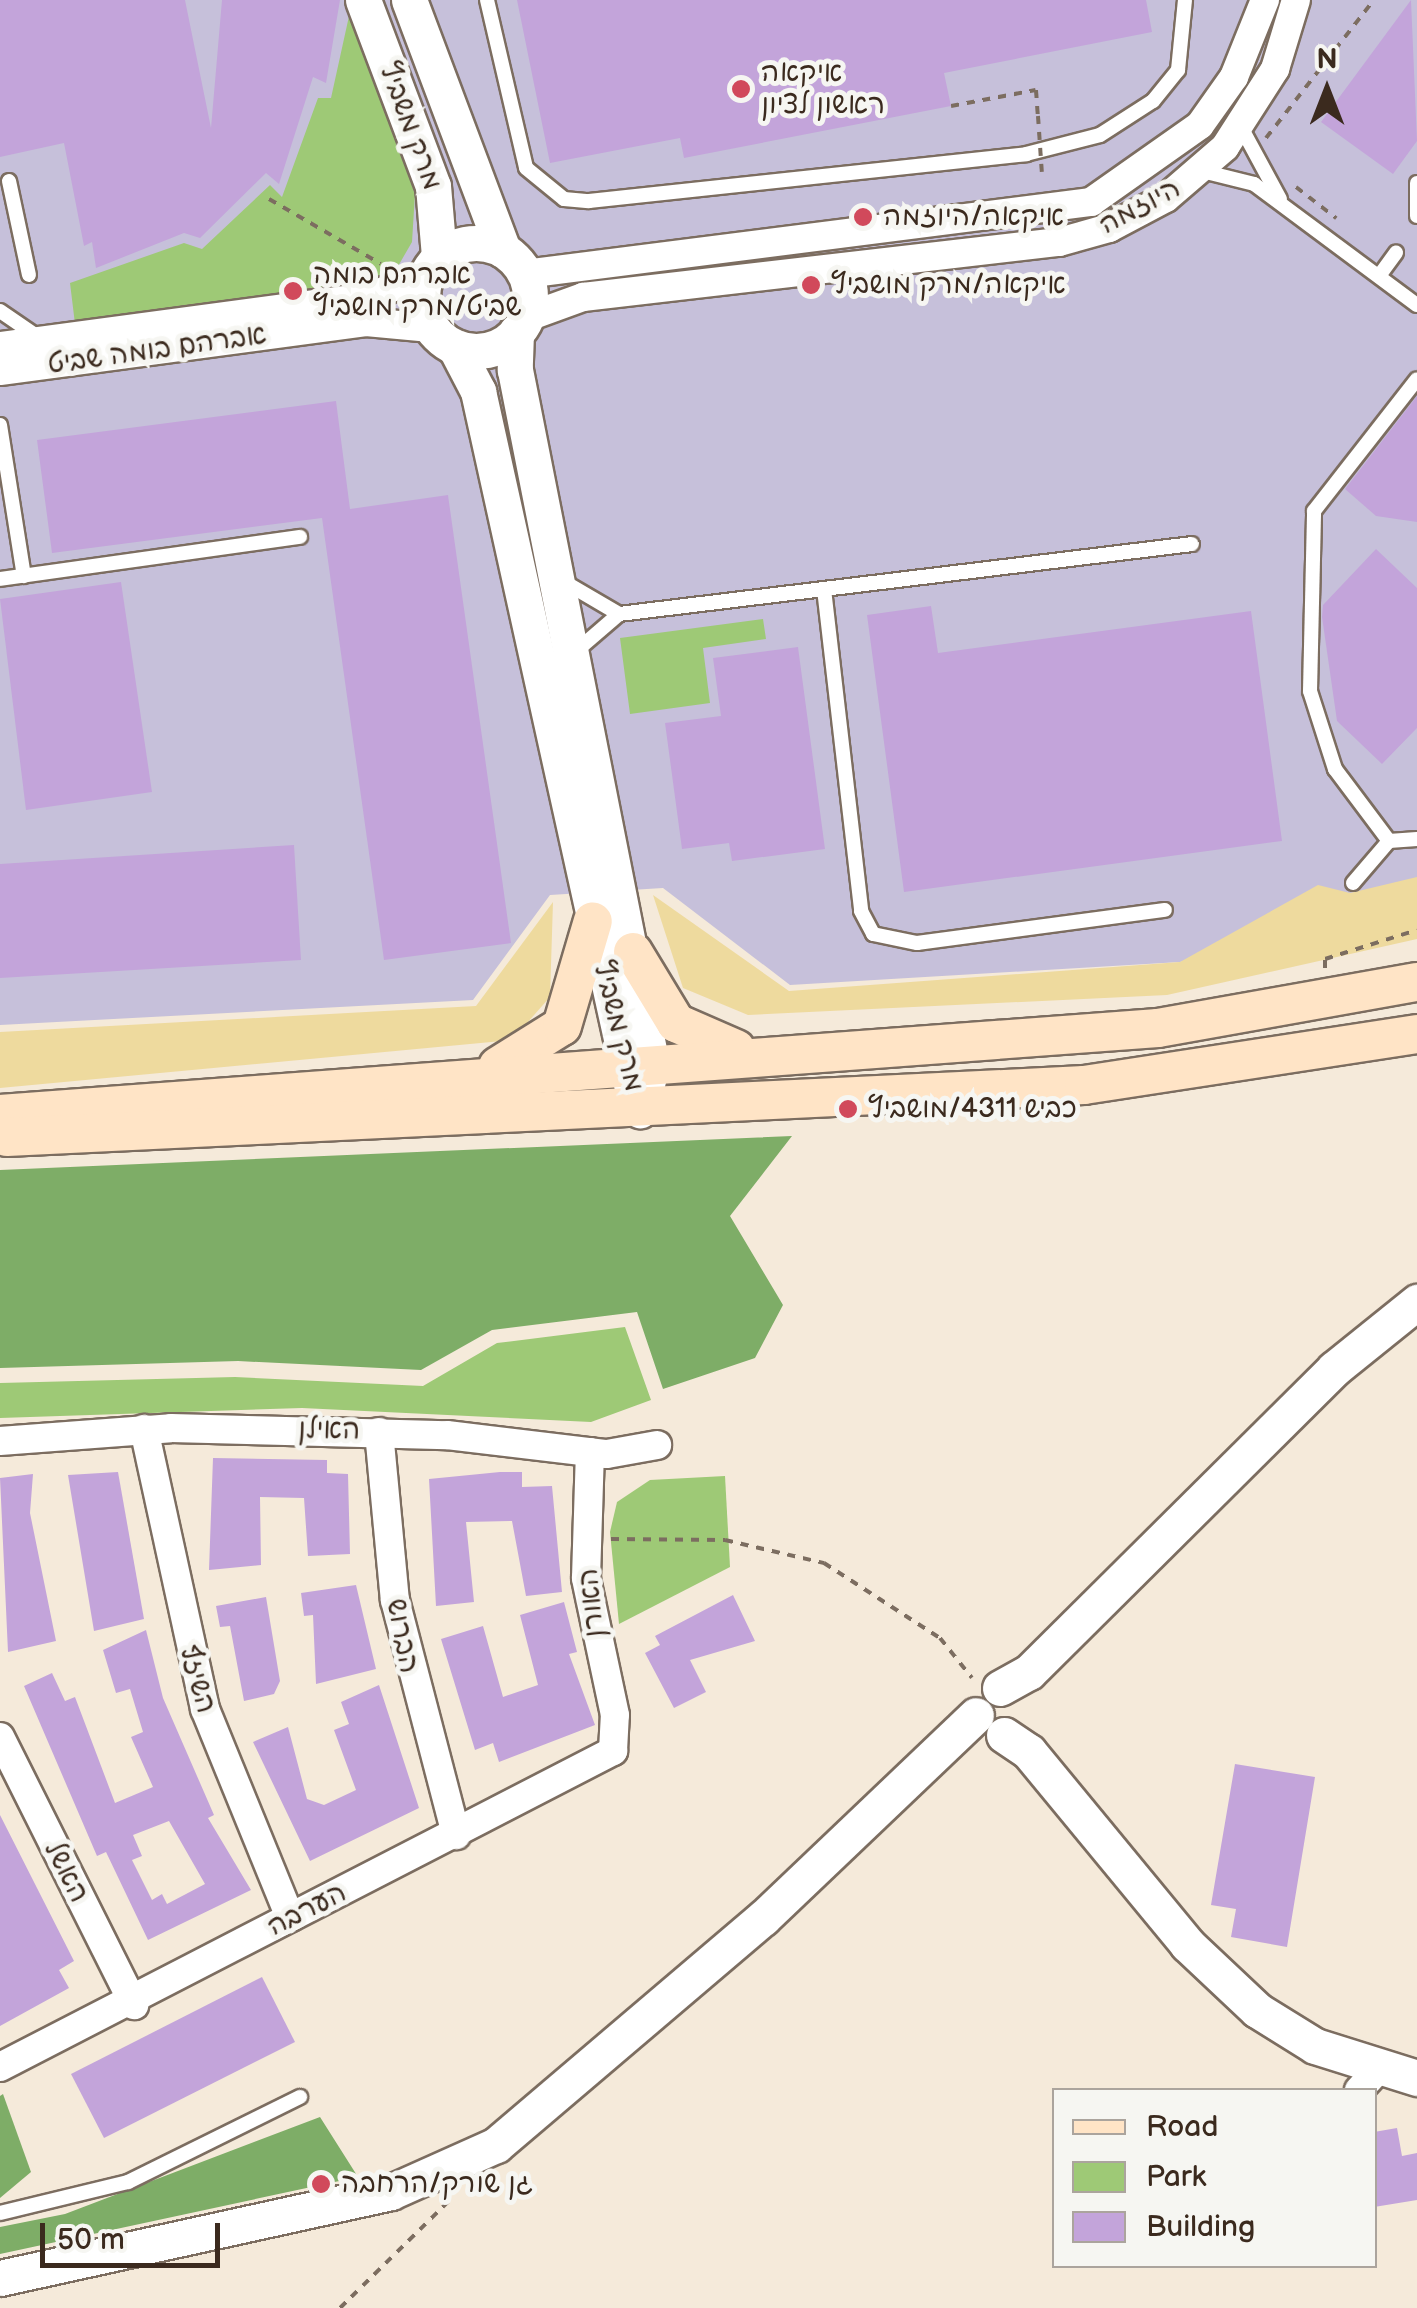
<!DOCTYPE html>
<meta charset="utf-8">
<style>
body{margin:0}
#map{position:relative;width:1417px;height:2308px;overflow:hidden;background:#f5eada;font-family:"Balsamiq Sans","Playpen Sans Hebrew",sans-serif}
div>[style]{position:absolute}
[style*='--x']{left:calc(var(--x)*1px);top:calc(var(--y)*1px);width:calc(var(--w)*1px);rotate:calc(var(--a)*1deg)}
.industrial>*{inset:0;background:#c6c0da}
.green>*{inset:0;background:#9ec976}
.forest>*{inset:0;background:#7ead67}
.sand>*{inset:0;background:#eeda9e}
.building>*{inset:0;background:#c3a4da}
.path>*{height:4px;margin-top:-2px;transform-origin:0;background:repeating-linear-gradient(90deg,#7c6d60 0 8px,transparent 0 16px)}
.roads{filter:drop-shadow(2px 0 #7c6d60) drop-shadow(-2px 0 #7c6d60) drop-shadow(0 2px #7c6d60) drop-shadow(0 -2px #7c6d60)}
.service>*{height:14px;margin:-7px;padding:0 7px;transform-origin:7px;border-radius:7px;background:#fff}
.minor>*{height:28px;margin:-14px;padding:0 14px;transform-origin:14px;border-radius:14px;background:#fff}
.tertiary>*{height:35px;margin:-17.5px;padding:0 17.5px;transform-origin:17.5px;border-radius:17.5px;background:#fff}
.tertiary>.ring{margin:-17.5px;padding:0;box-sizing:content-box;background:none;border:35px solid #fff;border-radius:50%}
.secondary>*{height:38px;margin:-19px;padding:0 19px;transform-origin:19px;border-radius:19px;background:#ffe4c6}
.path-bridge>*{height:4px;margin-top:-2px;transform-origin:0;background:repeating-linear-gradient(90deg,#7c6d60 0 8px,transparent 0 16px)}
.dots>*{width:28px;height:28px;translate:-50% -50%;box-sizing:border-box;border:5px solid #f6f6f2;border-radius:50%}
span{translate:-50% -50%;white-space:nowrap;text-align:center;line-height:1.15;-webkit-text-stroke:10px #f6f6f2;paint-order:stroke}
.poi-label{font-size:28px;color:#3b2a1e}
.left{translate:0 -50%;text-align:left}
.street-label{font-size:28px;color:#3b2a1e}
.legend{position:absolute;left:1052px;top:2088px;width:325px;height:180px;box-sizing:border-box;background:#f6f6f2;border:2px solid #aba49d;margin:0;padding:12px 18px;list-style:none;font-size:30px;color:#3b2a1e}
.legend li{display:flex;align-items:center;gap:20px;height:50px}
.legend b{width:50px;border:2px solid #aba49d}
.north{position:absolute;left:1277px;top:40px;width:100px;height:100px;-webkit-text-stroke:8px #f6f6f2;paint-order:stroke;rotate:0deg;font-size:28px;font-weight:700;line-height:40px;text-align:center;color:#3b2a1e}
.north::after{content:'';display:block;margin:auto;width:35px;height:45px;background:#3b2a1e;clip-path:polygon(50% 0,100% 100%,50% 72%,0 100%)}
.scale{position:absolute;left:40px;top:2223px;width:180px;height:45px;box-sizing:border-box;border:5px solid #3b2a1e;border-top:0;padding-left:12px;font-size:30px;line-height:35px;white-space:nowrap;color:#3b2a1e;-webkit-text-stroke:8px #f6f6f2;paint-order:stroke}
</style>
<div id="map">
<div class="industrial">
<div style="clip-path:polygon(0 0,1417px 0,1417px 898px,1180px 962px,790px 985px,663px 888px,550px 895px,473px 1000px,0 1025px)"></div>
</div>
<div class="green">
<div style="clip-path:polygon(351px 7px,415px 194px,412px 242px,397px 268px,369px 281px,75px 324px,70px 283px,184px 243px,202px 249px,270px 185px,282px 197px,318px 98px,331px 98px)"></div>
<div style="clip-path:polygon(763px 619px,766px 639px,703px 648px,710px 703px,630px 714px,620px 638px)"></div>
<div style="clip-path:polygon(625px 1327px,651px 1400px,591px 1422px,302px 1408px,0 1418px,0 1383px,235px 1377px,423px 1386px,497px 1343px)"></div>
<div style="clip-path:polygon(725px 1476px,730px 1567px,619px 1624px,610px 1532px,617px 1502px,650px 1480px)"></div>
</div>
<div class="forest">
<div style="clip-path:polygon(792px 1136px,730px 1216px,783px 1305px,755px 1358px,663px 1389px,637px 1312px,492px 1330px,421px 1370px,238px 1361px,0 1368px,0 1170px)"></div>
<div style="clip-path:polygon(3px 2094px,31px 2172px,0 2198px,0 2096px)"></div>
<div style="clip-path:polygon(320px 2117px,358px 2177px,0 2254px,0 2227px,65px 2214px)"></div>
</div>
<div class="sand">
<div style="clip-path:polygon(1417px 877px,1417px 939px,1167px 995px,748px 1015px,683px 988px,653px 895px,789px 991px,1180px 962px,1318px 885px,1350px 893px)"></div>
<div style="clip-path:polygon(553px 902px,550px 997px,512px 1040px,0 1088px,0 1032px,476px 1006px)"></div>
</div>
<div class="building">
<div style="clip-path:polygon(0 0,185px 0,211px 128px,222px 0,340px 0,326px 83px,313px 77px,279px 184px,266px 173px,200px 238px,184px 233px,96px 268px,92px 242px,84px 246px,64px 143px,0 157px)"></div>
<div style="clip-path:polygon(517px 0,1146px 0,1152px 32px,944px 73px,951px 106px,684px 158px,680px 138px,550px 163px)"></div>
<div style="clip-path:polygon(1411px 0,1417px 141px,1393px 174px,1321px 122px)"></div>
<div style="clip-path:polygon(1417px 396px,1417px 522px,1376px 516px,1345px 489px)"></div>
<div style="clip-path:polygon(336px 401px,350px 509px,448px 495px,511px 943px,384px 960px,322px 518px,52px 553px,37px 440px)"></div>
<div style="clip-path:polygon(1376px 549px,1417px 588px,1417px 728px,1382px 764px,1337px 721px,1322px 617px,1323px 605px)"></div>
<div style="clip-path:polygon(121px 582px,152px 792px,26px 810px,0 599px)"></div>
<div style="clip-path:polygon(931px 606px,938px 653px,1251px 611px,1282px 841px,904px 892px,867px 615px)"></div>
<div style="clip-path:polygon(798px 647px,825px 849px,732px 861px,729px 843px,682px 849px,665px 723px,721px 716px,713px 658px)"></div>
<div style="clip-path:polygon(294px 845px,301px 960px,0 978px,0 864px)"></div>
<div style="clip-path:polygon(213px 1458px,327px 1460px,327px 1473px,348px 1474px,350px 1554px,308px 1556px,304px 1498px,260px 1497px,261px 1565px,209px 1570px)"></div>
<div style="clip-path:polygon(118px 1472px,144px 1619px,94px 1631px,68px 1475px)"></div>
<div style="clip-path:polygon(500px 1472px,522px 1472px,522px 1487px,552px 1486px,562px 1592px,526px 1596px,512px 1521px,466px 1522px,474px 1602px,436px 1606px,429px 1479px)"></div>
<div style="clip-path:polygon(33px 1474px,30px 1513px,56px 1641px,8px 1652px,0 1478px)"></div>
<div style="clip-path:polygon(356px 1585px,376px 1669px,316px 1684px,313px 1615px,304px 1616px,301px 1593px)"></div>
<div style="clip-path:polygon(733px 1595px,755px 1641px,690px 1660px,706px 1692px,674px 1708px,645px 1653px,660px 1645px,655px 1636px)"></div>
<div style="clip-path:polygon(266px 1597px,280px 1681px,274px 1694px,244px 1701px,230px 1626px,220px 1627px,216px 1606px)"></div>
<div style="clip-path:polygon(564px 1602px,577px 1652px,569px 1654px,595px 1725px,499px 1762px,493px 1743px,475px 1750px,441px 1639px,483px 1626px,503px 1697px,538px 1685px,520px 1615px)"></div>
<div style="clip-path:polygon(evenodd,146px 1630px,163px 1698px,214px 1815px,208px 1818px,251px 1890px,148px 1940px,106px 1852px,97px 1856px,24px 1686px,52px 1673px,65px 1701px,75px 1697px,115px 1803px,153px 1787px,131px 1737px,143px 1732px,130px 1689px,116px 1693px,103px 1650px,146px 1630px,169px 1821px,205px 1884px,167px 1904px,162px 1894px,152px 1900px,132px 1860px,142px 1856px,133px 1835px,169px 1821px)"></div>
<div style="clip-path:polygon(379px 1685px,419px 1808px,310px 1861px,253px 1742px,288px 1727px,307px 1799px,324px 1805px,356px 1790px,334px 1730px,349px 1724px,341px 1702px)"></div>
<div style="clip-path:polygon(1235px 1764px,1315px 1777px,1287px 1947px,1231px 1937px,1236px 1909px,1211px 1905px)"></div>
<div style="clip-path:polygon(0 1815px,74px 1961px,59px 1970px,69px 1988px,0 2026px)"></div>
<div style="clip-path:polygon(262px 1977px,295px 2042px,104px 2138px,71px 2074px)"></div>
<div style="clip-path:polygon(1397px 2128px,1402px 2156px,1417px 2153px,1417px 2200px,1374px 2207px,1374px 2132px)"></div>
</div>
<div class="path">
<div style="--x:951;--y:106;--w:86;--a:-10.7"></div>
<div style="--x:1036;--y:90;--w:26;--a:86"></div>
<div style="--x:1266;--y:138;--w:175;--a:-52"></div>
<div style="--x:1296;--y:187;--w:51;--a:37.8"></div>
<div style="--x:269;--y:199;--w:129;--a:30.1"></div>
<div style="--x:1325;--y:968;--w:9;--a:-90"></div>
<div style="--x:1325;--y:959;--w:96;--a:-17.5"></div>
<div style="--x:611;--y:1539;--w:114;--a:0.5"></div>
<div style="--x:725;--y:1540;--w:102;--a:13.1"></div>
<div style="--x:824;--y:1563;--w:138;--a:32.9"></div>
<div style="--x:940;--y:1638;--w:51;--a:51.3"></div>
<div style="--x:340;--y:2308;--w:156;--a:-44.5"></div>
</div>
<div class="roads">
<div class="service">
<div style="--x:487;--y:0;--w:172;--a:76.9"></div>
<div style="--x:526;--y:168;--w:49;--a:39.2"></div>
<div style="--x:564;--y:199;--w:25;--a:5"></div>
<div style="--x:589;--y:201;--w:440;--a:-6.1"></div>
<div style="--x:1026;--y:154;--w:76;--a:-14.4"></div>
<div style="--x:1100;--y:135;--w:63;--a:-32.7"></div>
<div style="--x:1153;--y:101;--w:40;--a:-51"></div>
<div style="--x:1178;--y:70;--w:70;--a:-84.3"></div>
<div style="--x:1241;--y:127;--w:82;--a:61.6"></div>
<div style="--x:1202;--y:171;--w:54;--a:14"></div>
<div style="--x:1254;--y:184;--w:203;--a:36.6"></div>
<div style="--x:9;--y:181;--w:96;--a:78"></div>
<div style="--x:1417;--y:183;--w:33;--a:90"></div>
<div style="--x:1379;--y:276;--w:29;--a:-54"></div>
<div style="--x:0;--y:311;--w:46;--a:34.4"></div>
<div style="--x:0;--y:425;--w:153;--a:81"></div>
<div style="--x:0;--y:579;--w:303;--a:-8"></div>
<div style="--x:561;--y:580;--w:67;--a:30.4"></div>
<div style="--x:824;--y:589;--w:324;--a:83.4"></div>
<div style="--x:861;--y:911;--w:26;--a:62"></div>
<div style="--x:873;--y:934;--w:45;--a:11.6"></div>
<div style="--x:917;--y:943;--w:250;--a:-7.6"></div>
<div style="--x:575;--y:652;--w:58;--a:-40.8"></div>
<div style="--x:619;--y:614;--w:577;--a:-6.96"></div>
<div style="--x:1389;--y:841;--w:90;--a:-126.9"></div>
<div style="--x:1335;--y:769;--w:82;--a:-107.8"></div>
<div style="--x:1310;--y:691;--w:180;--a:-88.7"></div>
<div style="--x:1314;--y:511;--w:167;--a:-52"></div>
<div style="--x:1353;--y:883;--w:55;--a:-49.4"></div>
<div style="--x:1389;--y:841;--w:28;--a:-4"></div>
<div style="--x:0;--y:2213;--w:132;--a:-13.6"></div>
<div style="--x:128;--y:2182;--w:192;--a:-26.3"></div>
</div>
<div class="minor">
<div style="--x:525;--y:274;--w:571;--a:-7.25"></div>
<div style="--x:1091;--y:202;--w:133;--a:-35.2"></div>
<div style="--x:1200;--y:125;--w:59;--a:-54.7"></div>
<div style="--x:1234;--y:77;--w:83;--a:-68.1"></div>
<div style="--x:525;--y:318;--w:62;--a:-19.9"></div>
<div style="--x:583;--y:297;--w:479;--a:-6.6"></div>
<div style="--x:1059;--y:242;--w:52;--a:-15.6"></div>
<div style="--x:1109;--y:228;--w:64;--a:-27.8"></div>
<div style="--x:1166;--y:198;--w:78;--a:-40.8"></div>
<div style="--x:1225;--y:147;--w:93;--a:-57.3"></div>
<div style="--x:1275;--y:69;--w:72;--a:-73.1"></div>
<div style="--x:0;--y:346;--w:372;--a:-7.6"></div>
<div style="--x:369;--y:297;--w:61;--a:-22"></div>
<div style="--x:0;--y:371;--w:369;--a:-7.6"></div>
<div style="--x:366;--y:322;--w:65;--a:5.3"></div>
<div style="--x:144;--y:1429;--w:287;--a:77.7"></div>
<div style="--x:205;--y:1709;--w:225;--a:67.8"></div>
<div style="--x:379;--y:1432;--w:169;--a:84.6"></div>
<div style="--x:395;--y:1600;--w:243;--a:75.4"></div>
<div style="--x:0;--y:1441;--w:171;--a:-4.3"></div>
<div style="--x:171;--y:1428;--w:276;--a:1.5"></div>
<div style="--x:447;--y:1435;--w:161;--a:6.8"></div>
<div style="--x:607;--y:1454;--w:51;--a:-10.2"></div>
<div style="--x:0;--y:1737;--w:300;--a:63.4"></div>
<div style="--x:0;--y:2067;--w:690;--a:-27.27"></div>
<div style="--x:613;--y:1751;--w:36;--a:-87"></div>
<div style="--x:615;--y:1715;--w:140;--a:-102"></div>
<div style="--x:586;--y:1578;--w:126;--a:-88.2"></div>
<div style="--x:1359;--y:2090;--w:26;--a:-47"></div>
</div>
<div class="tertiary">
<div style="--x:363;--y:0;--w:199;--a:69.4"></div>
<div style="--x:433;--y:186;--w:70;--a:85.1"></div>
<div style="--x:409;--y:0;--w:267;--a:69.4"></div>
<div class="ring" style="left:422px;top:243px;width:73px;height:73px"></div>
<div style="--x:516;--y:332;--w:38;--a:92"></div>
<div style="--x:515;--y:370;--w:708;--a:78.85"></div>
<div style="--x:652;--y:1065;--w:47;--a:104.9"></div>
<div style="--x:455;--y:347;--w:50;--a:62.4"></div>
<div style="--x:478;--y:391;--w:719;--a:77.55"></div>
<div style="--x:1000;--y:1688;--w:33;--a:-29"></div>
<div style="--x:1029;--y:1672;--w:430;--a:-44.8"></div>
<div style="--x:1334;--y:1369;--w:107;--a:-38.9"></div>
<div style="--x:1004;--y:1735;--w:30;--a:34"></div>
<div style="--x:1029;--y:1752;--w:249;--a:50.5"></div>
<div style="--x:1187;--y:1944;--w:96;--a:43.3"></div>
<div style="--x:1257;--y:2010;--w:68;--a:31.8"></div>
<div style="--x:1315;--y:2046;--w:107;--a:17.4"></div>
<div style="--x:0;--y:2278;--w:400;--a:-12.4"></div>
<div style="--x:391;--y:2192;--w:115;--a:-24.1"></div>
<div style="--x:496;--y:2145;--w:350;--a:-40.4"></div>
<div style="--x:763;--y:1918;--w:294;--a:-43.6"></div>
</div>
<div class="secondary">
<div style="--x:633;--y:952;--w:83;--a:58.8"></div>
<div style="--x:676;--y:1023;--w:65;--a:23.4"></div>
<div style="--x:498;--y:1066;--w:75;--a:-32"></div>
<div style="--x:562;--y:1026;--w:109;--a:-73.6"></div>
<div style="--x:0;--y:1114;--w:1161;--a:-4.25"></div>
<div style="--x:1158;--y:1028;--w:263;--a:-10.1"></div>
<div style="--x:7;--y:1137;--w:1078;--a:-2.76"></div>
<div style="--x:1084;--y:1085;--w:337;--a:-8.7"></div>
</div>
</div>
<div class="path-bridge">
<div style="--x:1038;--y:116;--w:59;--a:86.1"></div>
</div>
<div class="dots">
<div style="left:741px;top:89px;background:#d1495b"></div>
<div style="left:863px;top:217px;background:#d1495b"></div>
<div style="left:811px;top:285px;background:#d1495b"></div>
<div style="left:293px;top:291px;background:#d1495b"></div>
<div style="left:848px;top:1109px;background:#d1495b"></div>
<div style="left:321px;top:2184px;background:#d1495b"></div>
</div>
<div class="poi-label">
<span class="left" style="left:761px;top:89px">איקאה<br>ראשון לציון</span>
<span class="left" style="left:883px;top:217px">איקאה/היוזמה</span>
<span class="left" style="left:313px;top:291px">אברהם בומה<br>שביט/מרק מושביץ</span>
<span class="left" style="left:831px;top:285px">איקאה/מרק מושביץ</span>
<span class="left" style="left:868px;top:1109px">כביש 4311/מושביץ</span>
<span class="left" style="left:341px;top:2184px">גן שורק/הרחבה</span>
</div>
<div class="street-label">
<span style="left:410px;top:126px;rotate:70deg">מרק משביץ</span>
<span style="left:1140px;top:207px;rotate:-28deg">היוזמה</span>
<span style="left:157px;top:350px;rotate:-8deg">אברהם בומה שביט</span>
<span style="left:618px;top:1026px;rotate:76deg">מרק משביץ</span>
<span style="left:329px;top:1430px;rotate:1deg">האילן</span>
<span style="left:592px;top:1603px;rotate:-96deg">האורן</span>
<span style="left:402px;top:1636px;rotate:79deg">הברוש</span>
<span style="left:197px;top:1679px;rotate:74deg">השיזף</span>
<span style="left:66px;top:1872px;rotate:63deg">האשל</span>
<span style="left:307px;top:1910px;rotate:-27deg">הערבה</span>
</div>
<ul class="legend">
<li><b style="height:12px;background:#ffe4c6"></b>Road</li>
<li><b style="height:28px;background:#9ec976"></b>Park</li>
<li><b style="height:28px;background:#c3a4da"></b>Building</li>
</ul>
<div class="north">N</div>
<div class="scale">50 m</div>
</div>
